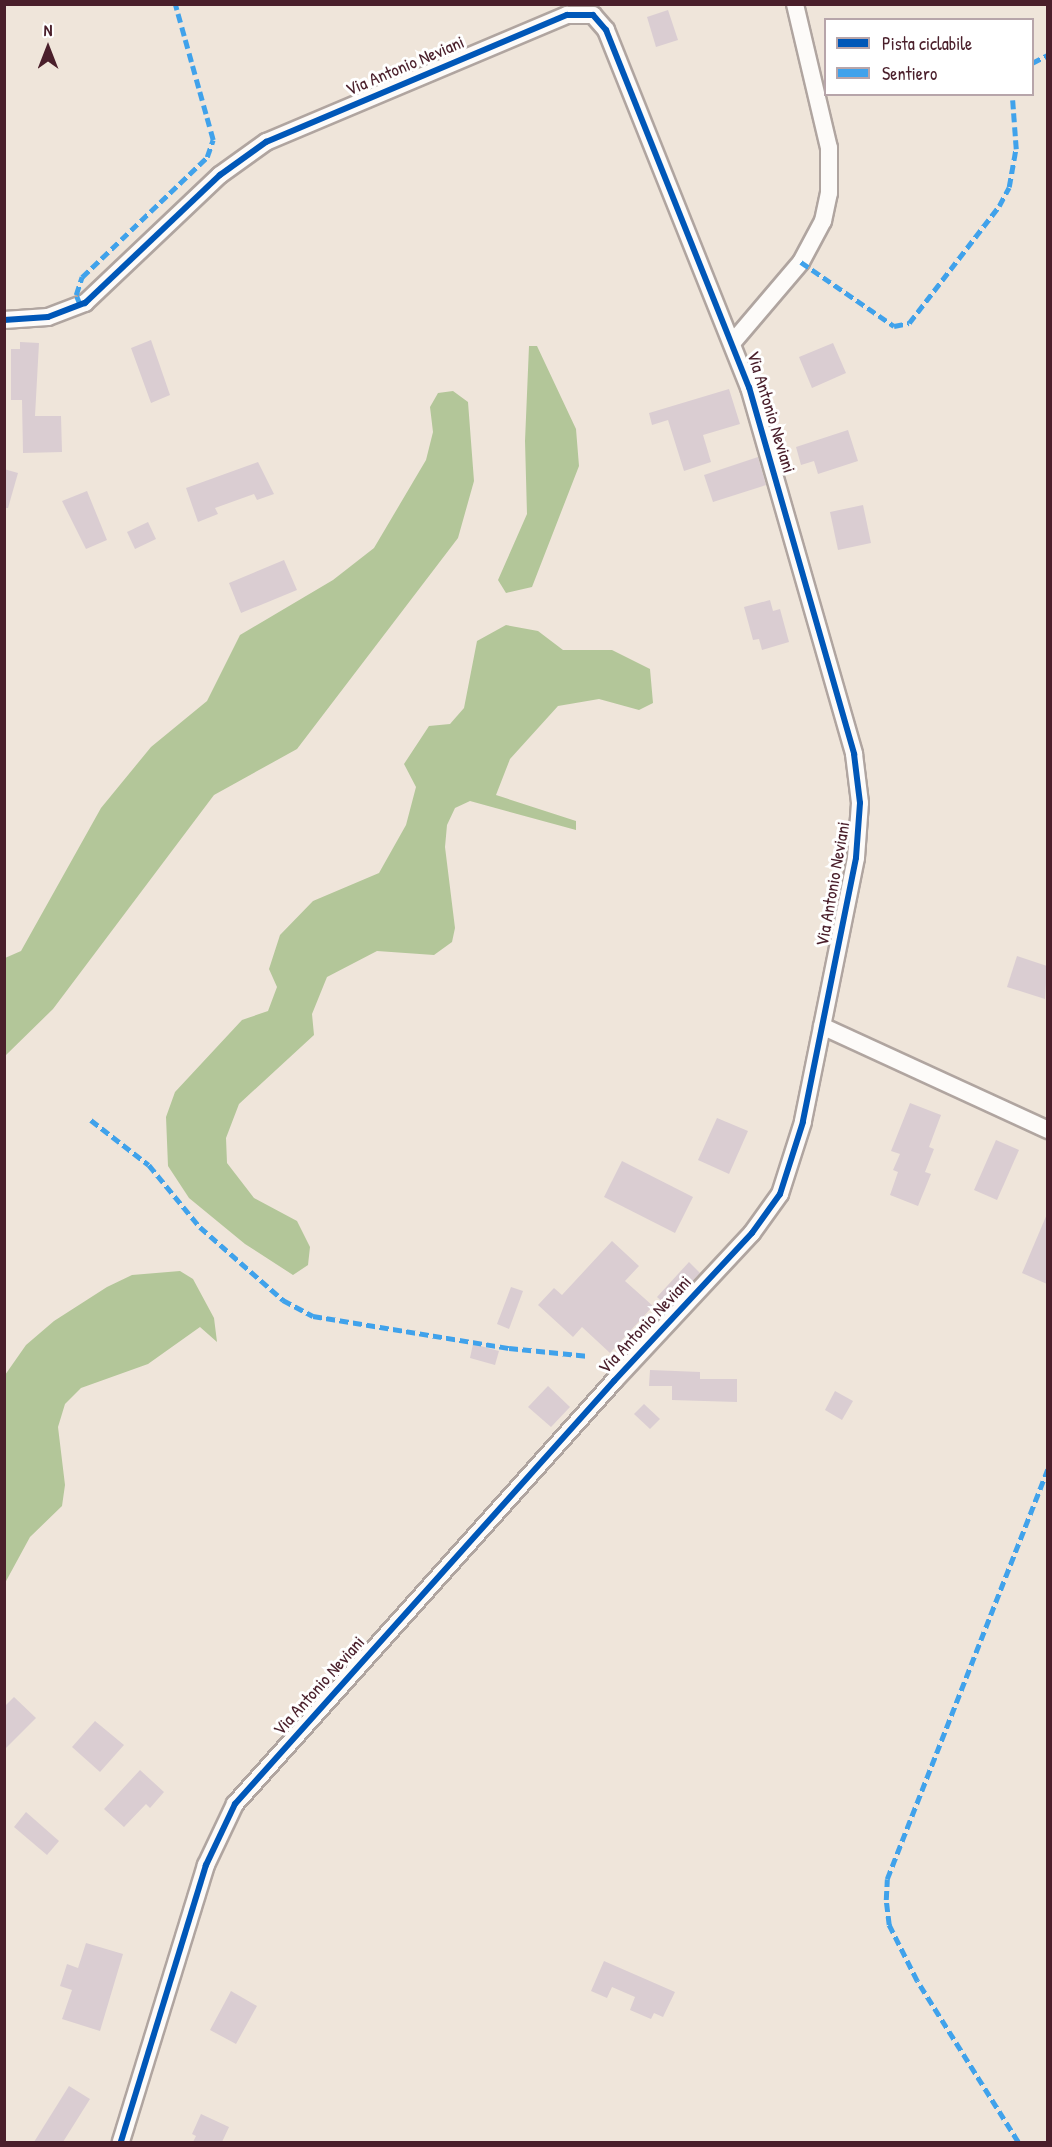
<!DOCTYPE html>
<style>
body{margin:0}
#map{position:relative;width:1052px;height:2147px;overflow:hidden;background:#efe5da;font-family:"Patrick Hand",sans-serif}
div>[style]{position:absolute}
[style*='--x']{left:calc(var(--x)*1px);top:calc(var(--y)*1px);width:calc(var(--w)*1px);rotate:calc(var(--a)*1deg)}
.forest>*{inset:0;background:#b3c699}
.building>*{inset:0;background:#dacdd2}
.roads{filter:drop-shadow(2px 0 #b0a5a0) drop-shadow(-2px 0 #b0a5a0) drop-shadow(0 2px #b0a5a0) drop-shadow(0 -2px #b0a5a0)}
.minor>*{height:16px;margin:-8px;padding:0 8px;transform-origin:8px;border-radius:8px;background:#fdfbf9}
.quiet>*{height:4.5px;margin-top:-2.25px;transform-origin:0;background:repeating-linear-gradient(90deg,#40a2eb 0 9px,transparent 0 13.5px)}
.cycleway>*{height:6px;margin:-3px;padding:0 3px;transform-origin:3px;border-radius:3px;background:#0057b8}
span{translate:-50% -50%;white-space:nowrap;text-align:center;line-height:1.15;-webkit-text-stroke:6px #fff;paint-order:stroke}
.street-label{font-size:18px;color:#4a1f2b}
.frame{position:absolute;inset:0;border:6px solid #4a1f2b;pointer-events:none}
.legend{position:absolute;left:824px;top:18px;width:210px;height:78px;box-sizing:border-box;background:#fff;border:2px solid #b7a5aa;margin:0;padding:8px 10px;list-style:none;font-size:18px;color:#4a1f2b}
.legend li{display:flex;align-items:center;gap:12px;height:30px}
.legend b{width:30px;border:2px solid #b7a5aa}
.north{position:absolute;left:18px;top:18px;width:60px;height:60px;-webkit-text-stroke:4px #fff;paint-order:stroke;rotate:0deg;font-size:16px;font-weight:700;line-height:24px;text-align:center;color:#4a1f2b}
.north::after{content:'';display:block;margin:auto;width:21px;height:27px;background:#4a1f2b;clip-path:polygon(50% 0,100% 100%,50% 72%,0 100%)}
</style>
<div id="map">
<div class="forest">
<div style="clip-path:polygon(529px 346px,537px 346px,576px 429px,579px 466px,532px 587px,506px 593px,498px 580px,527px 514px,525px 441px)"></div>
<div style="clip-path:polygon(453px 391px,468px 402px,474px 481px,458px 538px,297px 749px,214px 795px,53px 1009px,5px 1056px,5px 958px,21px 951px,101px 808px,151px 747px,207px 701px,240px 635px,333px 580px,374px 548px,426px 460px,433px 432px,430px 407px,438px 393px)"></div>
<div style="clip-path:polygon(506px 625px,538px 631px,563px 650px,612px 650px,650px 669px,653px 703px,639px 710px,599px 699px,558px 706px,510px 759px,496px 795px,576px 821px,576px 830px,470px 801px,455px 808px,447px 825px,445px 847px,455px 928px,452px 942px,434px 955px,377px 951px,327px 977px,312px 1014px,314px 1035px,239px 1104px,226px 1138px,227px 1163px,254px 1198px,297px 1221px,310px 1247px,308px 1265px,293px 1275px,245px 1244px,189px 1198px,168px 1166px,166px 1117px,175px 1092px,242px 1020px,268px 1011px,277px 987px,269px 969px,280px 935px,313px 901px,379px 873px,406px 825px,416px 787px,404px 764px,429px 726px,450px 724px,464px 708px,477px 641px)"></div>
<div style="clip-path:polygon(180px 1271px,193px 1279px,214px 1318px,217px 1342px,200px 1327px,148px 1364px,81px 1388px,65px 1404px,58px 1427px,65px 1485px,62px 1506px,30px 1537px,5px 1583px,5px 1375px,26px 1345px,54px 1321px,107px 1287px,132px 1275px)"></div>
</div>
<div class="building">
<div style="clip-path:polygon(668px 10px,678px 40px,656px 47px,647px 17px)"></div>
<div style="clip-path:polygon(151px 340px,170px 395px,151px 403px,131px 348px)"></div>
<div style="clip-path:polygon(20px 342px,39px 343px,35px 416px,61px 416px,62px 452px,23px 453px,22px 400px,11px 400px,11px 349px,20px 349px)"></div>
<div style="clip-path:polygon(833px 343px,846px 373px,812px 388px,799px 357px)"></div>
<div style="clip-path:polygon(729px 389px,740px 424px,703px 435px,711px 462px,684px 471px,668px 420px,652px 425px,649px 413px)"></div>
<div style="clip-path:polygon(848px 430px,858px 461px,818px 474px,814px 461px,801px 465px,796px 447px)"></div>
<div style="clip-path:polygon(758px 457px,766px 485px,713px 502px,704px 475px)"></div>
<div style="clip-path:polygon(258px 462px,274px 494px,257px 500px,254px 494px,215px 508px,218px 514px,198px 522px,186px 488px)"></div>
<div style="clip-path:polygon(4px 469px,18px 473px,8px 508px,4px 508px)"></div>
<div style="clip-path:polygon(87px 491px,107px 540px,86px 549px,62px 501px)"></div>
<div style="clip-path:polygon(863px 505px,871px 543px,838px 550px,830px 512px)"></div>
<div style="clip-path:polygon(148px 522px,156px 539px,135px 549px,127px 532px)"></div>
<div style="clip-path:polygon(284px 560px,297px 590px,241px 613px,229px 583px)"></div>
<div style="clip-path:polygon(770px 600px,773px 611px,780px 609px,789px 642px,762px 650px,759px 639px,753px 640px,744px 607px)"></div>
<div style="clip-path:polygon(1017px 956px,1047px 966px,1045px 999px,1007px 987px)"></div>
<div style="clip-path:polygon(910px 1103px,941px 1115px,929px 1147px,934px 1149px,925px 1172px,931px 1174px,918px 1206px,890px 1195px,898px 1172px,893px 1170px,900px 1154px,891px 1151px)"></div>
<div style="clip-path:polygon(717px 1118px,748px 1131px,729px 1174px,698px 1160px)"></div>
<div style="clip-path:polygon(996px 1140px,1019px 1150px,997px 1200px,974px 1190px)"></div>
<div style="clip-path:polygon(622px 1161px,693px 1197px,675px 1233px,604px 1197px)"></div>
<div style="clip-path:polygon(1047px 1214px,1047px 1284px,1022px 1273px)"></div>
<div style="clip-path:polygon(612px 1241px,639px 1266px,625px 1281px,653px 1306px,610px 1353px,582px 1327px,573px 1337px,538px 1305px,554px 1288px,562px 1295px)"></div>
<div style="clip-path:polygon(689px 1262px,700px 1273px,668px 1307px,657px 1297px)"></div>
<div style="clip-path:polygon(511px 1287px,523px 1291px,509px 1329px,497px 1324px)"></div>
<div style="clip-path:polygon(473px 1344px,499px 1351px,495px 1365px,470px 1358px)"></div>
<div style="clip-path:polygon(650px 1370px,700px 1372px,700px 1379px,737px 1379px,737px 1402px,672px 1400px,672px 1386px,649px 1386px)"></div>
<div style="clip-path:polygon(548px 1386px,570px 1407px,551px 1427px,528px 1407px)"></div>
<div style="clip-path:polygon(835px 1391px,853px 1401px,842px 1420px,825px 1410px)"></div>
<div style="clip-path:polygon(644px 1404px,660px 1419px,650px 1429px,634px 1414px)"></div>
<div style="clip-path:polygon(14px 1697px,36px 1718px,4px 1750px,4px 1707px)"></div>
<div style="clip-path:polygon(95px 1721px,124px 1745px,100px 1772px,72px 1747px)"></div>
<div style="clip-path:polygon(140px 1770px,164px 1792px,150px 1808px,146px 1804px,124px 1827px,104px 1809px)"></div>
<div style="clip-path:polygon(26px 1812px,59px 1841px,47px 1855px,14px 1827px)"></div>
<div style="clip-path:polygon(86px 1943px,123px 1954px,100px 2031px,62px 2019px,72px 1990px,60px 1986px,67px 1964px,78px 1968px)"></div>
<div style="clip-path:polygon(604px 1961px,675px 1992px,663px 2017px,654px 2013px,651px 2019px,630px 2010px,635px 1997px,612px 1987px,607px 1998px,591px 1991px)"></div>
<div style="clip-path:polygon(231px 1991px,257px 2006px,236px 2044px,210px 2030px)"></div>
<div style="clip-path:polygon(69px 2086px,90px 2099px,63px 2142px,34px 2142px)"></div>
<div style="clip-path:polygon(201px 2114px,229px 2127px,222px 2142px,193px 2142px,196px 2136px,192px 2134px)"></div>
</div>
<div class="roads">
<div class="minor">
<div style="--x:4;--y:320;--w:44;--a:-3.9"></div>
<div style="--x:48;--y:317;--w:40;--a:-21"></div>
<div style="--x:85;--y:303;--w:186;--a:-43.5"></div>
<div style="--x:220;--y:175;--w:57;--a:-35.7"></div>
<div style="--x:266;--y:142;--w:327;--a:-22.9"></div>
<div style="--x:567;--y:15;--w:26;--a:0"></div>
<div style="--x:593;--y:15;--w:20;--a:49"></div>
<div style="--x:606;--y:30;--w:385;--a:68.2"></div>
<div style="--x:749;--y:387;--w:382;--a:74"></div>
<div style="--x:854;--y:754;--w:49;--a:83"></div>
<div style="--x:860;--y:803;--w:55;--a:94.2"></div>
<div style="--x:856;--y:858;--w:269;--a:101.4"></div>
<div style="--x:803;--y:1122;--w:76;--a:107.7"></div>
<div style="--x:780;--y:1194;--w:48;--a:125.7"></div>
<div style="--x:752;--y:1233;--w:202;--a:133"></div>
<div style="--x:614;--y:1381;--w:568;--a:131.86"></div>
<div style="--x:235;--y:1804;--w:68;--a:115.4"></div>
<div style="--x:206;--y:1865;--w:290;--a:107.1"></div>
<div style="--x:733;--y:342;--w:105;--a:-49.6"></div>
<div style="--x:801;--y:262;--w:47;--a:-61.8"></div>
<div style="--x:823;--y:221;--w:29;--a:-78"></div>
<div style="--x:829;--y:193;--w:45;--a:-90"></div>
<div style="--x:829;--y:148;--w:148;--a:-103.3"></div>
<div style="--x:822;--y:1026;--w:249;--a:24.7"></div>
</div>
</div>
<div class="quiet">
<div style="--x:1032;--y:63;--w:18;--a:-27"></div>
<div style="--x:801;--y:262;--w:113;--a:34.5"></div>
<div style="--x:894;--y:326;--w:15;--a:-11"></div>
<div style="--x:909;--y:323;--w:148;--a:-52.4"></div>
<div style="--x:999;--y:206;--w:21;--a:-62"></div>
<div style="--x:1009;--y:187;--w:39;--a:-80"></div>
<div style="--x:1016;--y:149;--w:55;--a:-94.2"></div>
<div style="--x:80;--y:305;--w:11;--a:-112"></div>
<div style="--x:76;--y:295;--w:19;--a:-72"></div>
<div style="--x:82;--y:277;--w:173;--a:-43.8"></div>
<div style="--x:207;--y:157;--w:18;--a:-71"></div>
<div style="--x:213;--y:140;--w:141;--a:-105.6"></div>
<div style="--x:91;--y:1120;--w:73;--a:37.8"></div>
<div style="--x:149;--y:1165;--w:80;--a:50.6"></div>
<div style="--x:200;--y:1227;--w:111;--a:41.3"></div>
<div style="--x:283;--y:1300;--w:34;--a:28"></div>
<div style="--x:313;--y:1316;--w:199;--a:9.3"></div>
<div style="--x:509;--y:1348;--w:80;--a:5.7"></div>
<div style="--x:1018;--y:2142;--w:190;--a:-122.1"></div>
<div style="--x:917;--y:1981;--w:63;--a:-116.6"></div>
<div style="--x:889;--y:1925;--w:25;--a:-97"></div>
<div style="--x:886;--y:1900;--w:21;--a:-87"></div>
<div style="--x:887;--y:1879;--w:440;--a:-68.6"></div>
</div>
<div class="cycleway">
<div style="--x:4;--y:320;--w:44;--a:-3.9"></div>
<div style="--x:48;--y:317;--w:40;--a:-21"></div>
<div style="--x:85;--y:303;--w:186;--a:-43.5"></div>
<div style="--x:220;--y:175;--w:57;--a:-35.7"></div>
<div style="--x:266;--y:142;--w:327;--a:-22.9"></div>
<div style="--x:567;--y:15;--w:26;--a:0"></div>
<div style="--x:593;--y:15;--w:20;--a:49"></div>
<div style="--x:606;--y:30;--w:385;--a:68.2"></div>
<div style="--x:749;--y:387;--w:382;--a:74"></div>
<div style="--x:854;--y:754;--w:49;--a:83"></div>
<div style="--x:860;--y:803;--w:55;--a:94.2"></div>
<div style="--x:856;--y:858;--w:269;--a:101.4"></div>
<div style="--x:803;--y:1122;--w:76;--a:107.7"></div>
<div style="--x:780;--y:1194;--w:48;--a:125.7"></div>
<div style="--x:752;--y:1233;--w:202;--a:133"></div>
<div style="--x:614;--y:1381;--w:568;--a:131.86"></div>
<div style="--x:235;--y:1804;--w:68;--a:115.4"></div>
<div style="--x:206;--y:1865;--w:290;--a:107.1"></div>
</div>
<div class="street-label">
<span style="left:405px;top:66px;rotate:-23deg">Via Antonio Neviani</span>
<span style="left:771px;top:412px;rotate:73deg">Via Antonio Neviani</span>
<span style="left:833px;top:884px;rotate:-80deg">Via Antonio Neviani</span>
<span style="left:645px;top:1325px;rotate:-47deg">Via Antonio Neviani</span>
<span style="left:319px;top:1686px;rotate:-48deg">Via Antonio Neviani</span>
</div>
<div class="frame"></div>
<ul class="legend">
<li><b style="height:8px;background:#0057b8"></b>Pista ciclabile</li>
<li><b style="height:8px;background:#40a2eb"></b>Sentiero</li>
</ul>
<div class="north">N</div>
</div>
